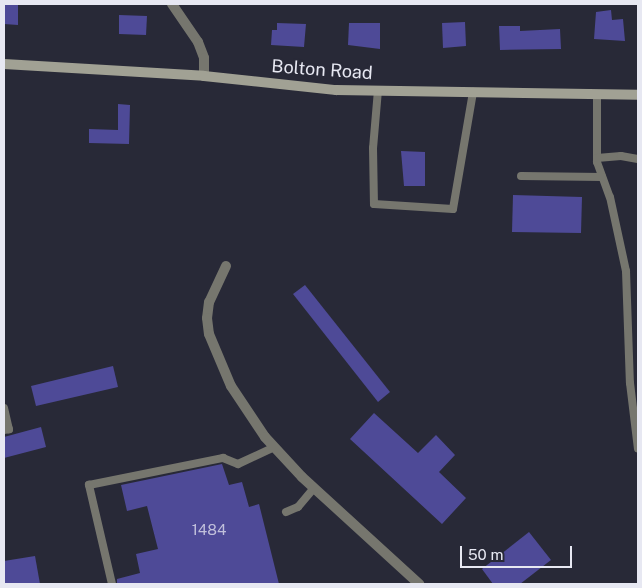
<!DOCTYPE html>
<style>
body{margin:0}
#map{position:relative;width:642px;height:588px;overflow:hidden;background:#282937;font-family:"Public Sans",sans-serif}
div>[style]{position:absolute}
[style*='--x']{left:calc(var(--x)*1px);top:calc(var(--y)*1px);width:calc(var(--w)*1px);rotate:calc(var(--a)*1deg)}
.building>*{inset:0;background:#4e4a97}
.lane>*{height:8px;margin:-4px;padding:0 4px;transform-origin:4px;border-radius:4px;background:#76766e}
.street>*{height:10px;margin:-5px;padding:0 5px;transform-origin:5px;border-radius:5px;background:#76766e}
.secondary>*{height:10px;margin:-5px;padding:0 5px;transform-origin:5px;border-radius:5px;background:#a1a194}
span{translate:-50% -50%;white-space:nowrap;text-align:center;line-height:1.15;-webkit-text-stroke:4.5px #282937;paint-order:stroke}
.number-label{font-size:15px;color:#c1c0db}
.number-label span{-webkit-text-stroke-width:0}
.street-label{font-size:18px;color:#e7e8f2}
.frame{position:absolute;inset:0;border:5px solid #e7e8f2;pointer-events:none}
.scale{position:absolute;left:460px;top:546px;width:112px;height:22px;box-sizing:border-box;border:2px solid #e7e8f2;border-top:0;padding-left:6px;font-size:15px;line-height:18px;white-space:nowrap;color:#e7e8f2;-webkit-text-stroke:4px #282937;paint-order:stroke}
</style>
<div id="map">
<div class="building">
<div style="clip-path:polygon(4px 4px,18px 4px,18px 25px,4px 24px)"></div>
<div style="clip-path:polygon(611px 10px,612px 20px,623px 19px,625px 41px,594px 39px,596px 12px)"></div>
<div style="clip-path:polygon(119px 15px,147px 16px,146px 35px,119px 34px)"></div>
<div style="clip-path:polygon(465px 22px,466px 46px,443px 48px,442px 23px)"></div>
<div style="clip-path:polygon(277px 23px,306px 24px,304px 47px,271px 45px,272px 30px,277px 30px)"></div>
<div style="clip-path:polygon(349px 23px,380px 23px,380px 49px,348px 45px)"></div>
<div style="clip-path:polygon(499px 26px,520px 26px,520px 31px,560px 29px,561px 49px,500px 50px)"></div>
<div style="clip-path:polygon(118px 104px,130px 105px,129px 144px,89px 143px,89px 129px,118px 130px)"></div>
<div style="clip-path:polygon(401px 151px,425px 152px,425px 186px,404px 186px)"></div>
<div style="clip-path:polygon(513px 195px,582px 197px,581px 233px,512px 232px)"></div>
<div style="clip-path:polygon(305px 285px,390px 392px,378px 402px,293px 294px)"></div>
<div style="clip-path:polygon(113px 366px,118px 387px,36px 406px,31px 386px)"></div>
<div style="clip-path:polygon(374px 413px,418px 453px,436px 435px,455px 455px,439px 472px,466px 498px,442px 524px,350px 439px)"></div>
<div style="clip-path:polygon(41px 427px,46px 447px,4px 458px,4px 437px)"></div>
<div style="clip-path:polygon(222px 464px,229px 485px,242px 482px,249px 507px,259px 504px,279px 584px,117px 584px,117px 579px,140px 573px,136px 554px,158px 549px,147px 506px,127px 511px,121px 485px)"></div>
<div style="clip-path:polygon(529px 532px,551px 560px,520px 584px,493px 584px,482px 569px)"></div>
<div style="clip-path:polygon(35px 556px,40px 584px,4px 584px,4px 561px)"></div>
</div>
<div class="lane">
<div style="--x:378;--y:90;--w:58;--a:94.9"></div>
<div style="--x:373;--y:148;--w:56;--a:89"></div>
<div style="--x:374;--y:204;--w:79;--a:3.6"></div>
<div style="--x:453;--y:209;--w:119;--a:-80.3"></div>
<div style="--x:597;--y:95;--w:67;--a:90"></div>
<div style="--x:597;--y:162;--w:37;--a:70"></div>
<div style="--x:610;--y:197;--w:76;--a:77.8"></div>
<div style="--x:626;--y:271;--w:112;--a:88"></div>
<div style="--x:630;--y:383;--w:66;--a:83.1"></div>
<div style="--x:597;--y:158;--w:24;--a:-5"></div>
<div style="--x:621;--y:156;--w:17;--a:10"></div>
<div style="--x:521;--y:176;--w:81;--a:0.7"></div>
<div style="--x:4;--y:408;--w:22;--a:77"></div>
<div style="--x:9;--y:429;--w:5;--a:169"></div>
<div style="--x:286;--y:512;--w:13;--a:-23"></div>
<div style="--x:298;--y:507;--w:25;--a:-50"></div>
<div style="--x:112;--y:584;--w:102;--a:-103.1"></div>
<div style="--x:89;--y:485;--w:137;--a:-11.4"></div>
<div style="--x:223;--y:458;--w:16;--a:22"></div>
<div style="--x:238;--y:464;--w:40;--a:-25"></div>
</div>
<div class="street">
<div style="--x:172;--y:4;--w:46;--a:55.6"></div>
<div style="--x:198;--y:42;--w:17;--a:69"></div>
<div style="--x:204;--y:58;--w:18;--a:90"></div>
<div style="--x:226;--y:266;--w:40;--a:115"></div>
<div style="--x:209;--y:302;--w:16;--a:97"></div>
<div style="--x:207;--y:318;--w:16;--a:83"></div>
<div style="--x:209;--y:334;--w:56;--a:67.1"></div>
<div style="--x:231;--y:386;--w:61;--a:56.3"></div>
<div style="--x:265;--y:437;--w:54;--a:47.2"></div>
<div style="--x:302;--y:477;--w:159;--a:42.4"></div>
</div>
<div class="secondary">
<div style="--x:4;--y:64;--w:200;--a:3.4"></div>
<div style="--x:204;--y:76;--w:133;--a:6.1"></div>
<div style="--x:336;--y:90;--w:302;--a:0.9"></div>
</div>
<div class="number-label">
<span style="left:209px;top:530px">1484</span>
</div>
<div class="street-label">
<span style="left:322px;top:70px;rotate:4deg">Bolton Road</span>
</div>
<div class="frame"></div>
<div class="scale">50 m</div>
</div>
